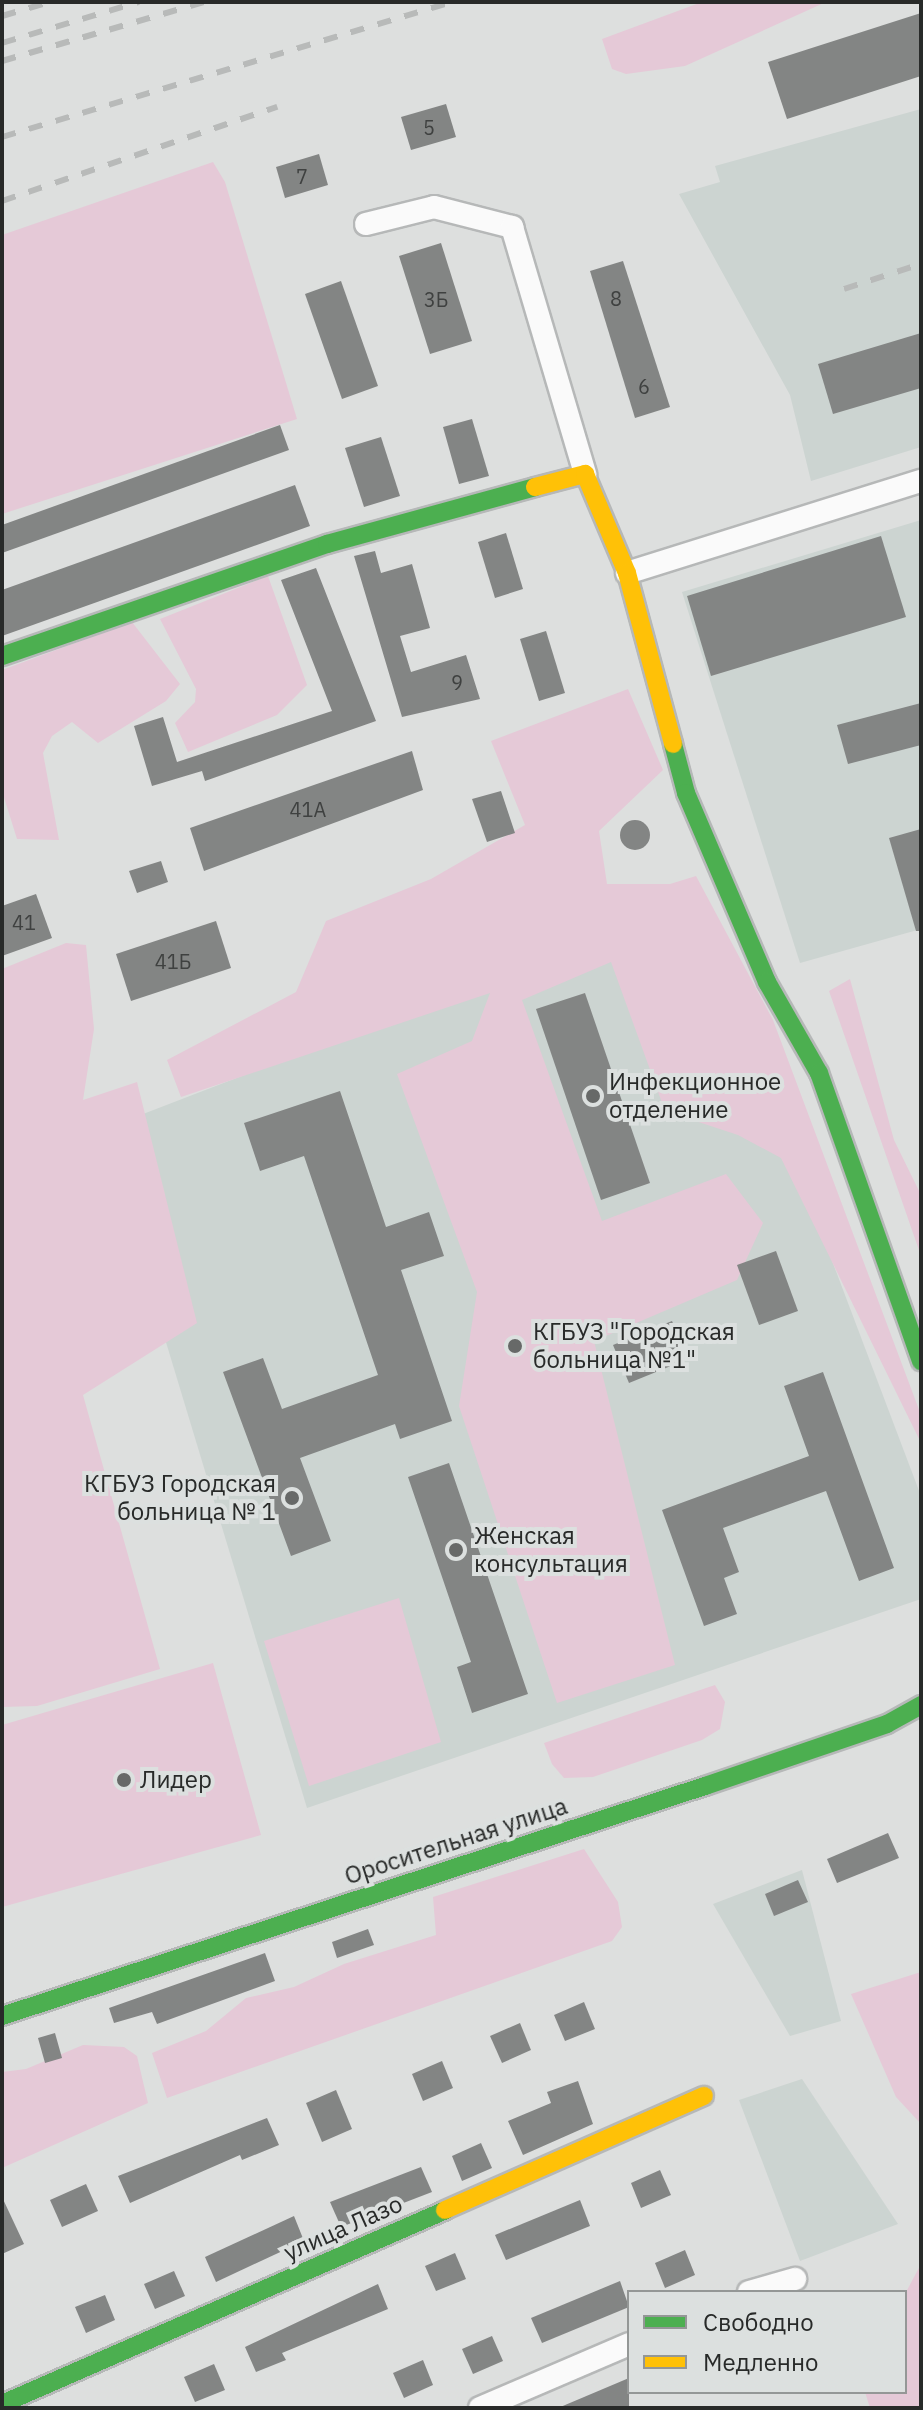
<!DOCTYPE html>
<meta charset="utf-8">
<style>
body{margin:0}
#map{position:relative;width:923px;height:2410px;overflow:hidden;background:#dddfde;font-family:"IBM Plex Sans",sans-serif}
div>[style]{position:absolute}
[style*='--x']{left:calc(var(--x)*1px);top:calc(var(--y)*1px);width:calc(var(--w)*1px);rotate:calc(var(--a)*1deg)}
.built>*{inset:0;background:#ccd4d1}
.green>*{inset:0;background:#e5c9d7}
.building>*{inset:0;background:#838584}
.round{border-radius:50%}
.roads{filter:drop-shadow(2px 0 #b6b8b8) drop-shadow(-2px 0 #b6b8b8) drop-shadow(0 2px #b6b8b8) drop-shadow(0 -2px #b6b8b8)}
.street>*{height:22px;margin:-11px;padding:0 11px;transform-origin:11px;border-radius:11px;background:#fafafa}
.fast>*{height:18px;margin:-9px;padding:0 9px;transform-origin:9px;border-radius:9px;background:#4caf50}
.slow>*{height:18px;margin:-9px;padding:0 9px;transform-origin:9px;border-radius:9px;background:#ffc107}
.rail>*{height:6px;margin-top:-3px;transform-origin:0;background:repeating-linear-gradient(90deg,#b8bab9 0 14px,transparent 0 28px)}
.dots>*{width:22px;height:22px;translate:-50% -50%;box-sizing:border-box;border:4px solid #dce0df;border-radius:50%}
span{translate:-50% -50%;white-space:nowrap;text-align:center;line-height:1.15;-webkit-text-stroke:8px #dce0df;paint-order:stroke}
.number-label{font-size:20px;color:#3f4140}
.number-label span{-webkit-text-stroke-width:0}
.poi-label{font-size:24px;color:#282a29}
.left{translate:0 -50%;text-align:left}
.right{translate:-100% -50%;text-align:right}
.street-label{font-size:24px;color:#282a29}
.frame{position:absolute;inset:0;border:4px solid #282a29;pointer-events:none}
.legend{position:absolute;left:627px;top:2290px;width:280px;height:104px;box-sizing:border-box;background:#dce0df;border:2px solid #949796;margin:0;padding:10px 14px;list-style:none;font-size:24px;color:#282a29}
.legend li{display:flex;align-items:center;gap:16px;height:40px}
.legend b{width:40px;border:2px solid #949796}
</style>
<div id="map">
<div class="built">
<div style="clip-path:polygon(921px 109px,921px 447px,811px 481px,790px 395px,679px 194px,720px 182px,715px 166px)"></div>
<div style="clip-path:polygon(921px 520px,921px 929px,800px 963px,682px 592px)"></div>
<div style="clip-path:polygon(696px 901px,921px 1496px,921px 1599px,307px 1808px,162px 1329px,112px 1126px)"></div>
<div style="clip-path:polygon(802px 1870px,841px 2021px,790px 2036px,713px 1904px)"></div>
<div style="clip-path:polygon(802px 2079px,898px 2224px,800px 2261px,739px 2100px)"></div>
</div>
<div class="green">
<div style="clip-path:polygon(702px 2px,826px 2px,685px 66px,626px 74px,612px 69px,602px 39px)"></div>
<div style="clip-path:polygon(213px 162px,225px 182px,297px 419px,2px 514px,2px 235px)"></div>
<div style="clip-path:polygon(268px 576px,307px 685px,277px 715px,188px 752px,175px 723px,195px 702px,196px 689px,160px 619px)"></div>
<div style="clip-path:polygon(132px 622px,180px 684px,166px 701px,98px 743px,72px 722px,52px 736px,43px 753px,59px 840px,17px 839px,2px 791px,2px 670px)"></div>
<div style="clip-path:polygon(628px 689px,663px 770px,599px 831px,607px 884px,670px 884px,696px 876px,773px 1020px,921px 1415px,921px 1443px,781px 1158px,738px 1135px,665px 1111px,611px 962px,522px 1000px,602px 1221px,726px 1174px,763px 1223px,737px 1280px,594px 1341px,675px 1665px,557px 1703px,459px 1406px,477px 1292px,397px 1074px,472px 1041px,490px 993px,181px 1097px,167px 1060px,296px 992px,326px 921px,431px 879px,525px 825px,491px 741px)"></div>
<div style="clip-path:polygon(66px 943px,86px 945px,94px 1029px,83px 1100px,137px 1082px,197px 1323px,83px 1395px,160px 1669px,37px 1706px,2px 1707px,2px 969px)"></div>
<div style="clip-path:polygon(850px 979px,894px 1140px,921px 1195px,921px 1256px,829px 991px)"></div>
<div style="clip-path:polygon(399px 1598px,441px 1742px,309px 1786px,264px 1641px)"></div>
<div style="clip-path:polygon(213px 1663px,261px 1835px,2px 1907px,2px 1725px)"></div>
<div style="clip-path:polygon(715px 1685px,725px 1702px,720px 1729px,702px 1740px,593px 1777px,564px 1778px,552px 1764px,544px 1743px)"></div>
<div style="clip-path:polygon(584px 1849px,618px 1902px,622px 1927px,612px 1941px,167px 2098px,152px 2053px,206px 2031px,246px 1998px,294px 1987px,344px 1964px,436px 1935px,433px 1897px)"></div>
<div style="clip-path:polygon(921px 1972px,921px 2124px,896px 2097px,851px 1994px)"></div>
<div style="clip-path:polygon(83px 2045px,124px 2047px,137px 2056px,148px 2103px,2px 2168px,2px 2072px,26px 2069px)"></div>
<div style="clip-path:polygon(921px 2264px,921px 2408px,870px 2408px,865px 2392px,905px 2392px,905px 2294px)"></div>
</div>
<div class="building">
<div style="clip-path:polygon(921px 13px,921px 76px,787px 119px,768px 62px)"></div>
<div style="clip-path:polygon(446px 104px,456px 137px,411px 150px,401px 117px)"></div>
<div style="clip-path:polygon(319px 154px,328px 185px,285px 198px,276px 167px)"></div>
<div style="clip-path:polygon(441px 243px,472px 341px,430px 354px,399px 256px)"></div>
<div style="clip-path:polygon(623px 261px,670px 407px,635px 418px,590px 271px)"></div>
<div style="clip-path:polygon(341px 281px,378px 386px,342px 399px,305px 294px)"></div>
<div style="clip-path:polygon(921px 333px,921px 388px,833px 414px,818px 364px)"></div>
<div style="clip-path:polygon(472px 419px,489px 476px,459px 484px,443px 427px)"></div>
<div style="clip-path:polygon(280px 425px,289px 450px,2px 553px,2px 525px)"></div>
<div style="clip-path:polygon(381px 437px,400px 496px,364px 507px,345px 448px)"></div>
<div style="clip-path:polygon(295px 485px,310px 526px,2px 636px,2px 590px)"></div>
<div style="clip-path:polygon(506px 533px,523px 589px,495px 598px,478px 542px)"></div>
<div style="clip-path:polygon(881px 536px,906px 617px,711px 676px,687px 596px)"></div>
<div style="clip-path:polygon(375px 551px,381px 573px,412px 564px,430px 628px,400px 636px,411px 672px,466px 655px,480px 699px,402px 717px,354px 556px)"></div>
<div style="clip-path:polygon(316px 568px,376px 721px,205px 781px,202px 771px,152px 786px,134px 726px,163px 717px,177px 762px,332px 711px,281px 580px)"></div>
<div style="clip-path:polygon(546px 631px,565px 693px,539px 701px,520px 639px)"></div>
<div style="clip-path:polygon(921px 703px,921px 745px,848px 764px,837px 725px)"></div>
<div style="clip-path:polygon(412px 751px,423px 790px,204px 871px,190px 828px)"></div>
<div style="clip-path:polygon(501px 791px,515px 833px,487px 842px,472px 799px)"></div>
<div class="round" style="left:620px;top:820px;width:30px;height:30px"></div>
<div style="clip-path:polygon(921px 829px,921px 931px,916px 931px,889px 838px)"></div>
<div style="clip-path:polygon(161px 861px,168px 882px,137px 893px,129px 871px)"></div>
<div style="clip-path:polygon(36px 894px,52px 938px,2px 956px,2px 906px)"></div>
<div style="clip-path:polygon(216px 921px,231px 968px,131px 1001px,116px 954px)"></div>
<div style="clip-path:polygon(585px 993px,650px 1183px,601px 1200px,536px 1009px)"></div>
<div style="clip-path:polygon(340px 1091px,386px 1227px,429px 1212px,444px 1256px,401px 1270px,452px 1421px,400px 1439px,395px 1424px,300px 1458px,331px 1541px,291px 1556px,223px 1372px,263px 1358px,282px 1409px,378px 1375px,304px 1156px,260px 1171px,244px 1123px)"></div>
<div style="clip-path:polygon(776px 1251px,798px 1311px,759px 1325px,737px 1265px)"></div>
<div style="clip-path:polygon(672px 1321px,688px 1359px,629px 1383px,613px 1345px)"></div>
<div style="clip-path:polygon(823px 1372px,894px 1568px,859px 1581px,826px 1491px,723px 1528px,739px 1572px,724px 1578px,737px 1614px,704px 1626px,662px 1510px,809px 1456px,784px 1386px)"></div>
<div style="clip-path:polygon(449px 1463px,528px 1694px,472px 1713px,457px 1667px,471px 1662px,408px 1477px)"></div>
<div style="clip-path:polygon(888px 1833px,899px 1858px,837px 1883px,827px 1859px)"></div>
<div style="clip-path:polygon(798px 1880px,808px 1902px,774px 1916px,765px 1894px)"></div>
<div style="clip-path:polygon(368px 1929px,374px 1945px,337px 1958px,332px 1942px)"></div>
<div style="clip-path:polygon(265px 1953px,275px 1981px,157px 2024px,152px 2012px,114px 2023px,109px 2008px)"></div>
<div style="clip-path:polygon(584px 2002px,595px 2029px,565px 2041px,554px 2015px)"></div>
<div style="clip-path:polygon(520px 2023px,531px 2050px,502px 2063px,490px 2036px)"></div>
<div style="clip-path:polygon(55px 2033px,62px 2058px,45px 2063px,38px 2038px)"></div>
<div style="clip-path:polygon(442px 2061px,453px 2088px,423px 2101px,412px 2074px)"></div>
<div style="clip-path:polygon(578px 2081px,593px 2124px,523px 2155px,508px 2121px,551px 2103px,547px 2092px)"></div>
<div style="clip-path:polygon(336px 2090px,352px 2129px,322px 2142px,306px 2103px)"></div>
<div style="clip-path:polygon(267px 2118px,279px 2145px,242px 2160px,240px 2155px,130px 2203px,118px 2176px)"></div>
<div style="clip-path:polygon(481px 2143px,492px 2168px,462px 2181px,452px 2156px)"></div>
<div style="clip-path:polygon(421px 2167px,432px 2192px,341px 2227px,330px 2202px)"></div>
<div style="clip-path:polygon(660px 2170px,671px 2195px,641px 2208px,631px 2183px)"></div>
<div style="clip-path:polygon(86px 2184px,98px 2211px,62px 2227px,50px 2200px)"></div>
<div style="clip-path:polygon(2px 2197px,24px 2244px,2px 2254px)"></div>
<div style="clip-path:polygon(580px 2200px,590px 2226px,506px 2260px,495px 2235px)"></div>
<div style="clip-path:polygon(294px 2216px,304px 2241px,216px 2282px,205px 2257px)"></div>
<div style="clip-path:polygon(685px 2250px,695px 2275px,665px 2288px,655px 2263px)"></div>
<div style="clip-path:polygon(455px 2253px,466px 2279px,436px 2291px,425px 2266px)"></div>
<div style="clip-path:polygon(174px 2271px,185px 2296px,155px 2309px,144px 2284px)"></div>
<div style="clip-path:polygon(620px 2281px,629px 2307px,542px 2343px,531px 2318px)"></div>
<div style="clip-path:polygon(378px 2284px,388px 2309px,282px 2353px,286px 2360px,256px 2372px,245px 2347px)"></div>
<div style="clip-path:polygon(105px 2295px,115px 2320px,86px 2333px,75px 2307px)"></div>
<div style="clip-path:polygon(492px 2336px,503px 2361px,473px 2374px,462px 2349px)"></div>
<div style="clip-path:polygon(423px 2360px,433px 2385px,404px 2398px,393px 2373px)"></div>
<div style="clip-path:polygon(214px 2364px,225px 2390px,195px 2402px,184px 2377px)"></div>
<div style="clip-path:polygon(629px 2378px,629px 2408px,558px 2408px)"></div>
</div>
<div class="roads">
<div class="street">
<div style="--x:366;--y:224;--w:70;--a:-14"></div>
<div style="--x:434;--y:207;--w:81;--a:14.4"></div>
<div style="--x:512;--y:227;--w:258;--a:73.5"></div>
<div style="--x:627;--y:573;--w:308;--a:-17.4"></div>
<div style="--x:749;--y:2292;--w:48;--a:-15.8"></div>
<div style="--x:480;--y:2408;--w:162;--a:-23.2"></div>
</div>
<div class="fast">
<div style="--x:2;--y:656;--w:344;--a:-19"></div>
<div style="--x:327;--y:544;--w:216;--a:-15.3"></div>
<div style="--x:673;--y:744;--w:51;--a:75.1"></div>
<div style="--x:686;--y:793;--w:206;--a:66.8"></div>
<div style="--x:767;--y:982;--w:105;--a:60.3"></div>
<div style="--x:819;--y:1073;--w:306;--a:70.5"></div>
<div style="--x:2;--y:2016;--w:740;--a:-18.12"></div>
<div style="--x:705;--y:1786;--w:192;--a:-18.8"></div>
<div style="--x:887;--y:1724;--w:39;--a:-29"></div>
<div style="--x:2;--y:2404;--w:484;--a:-23.6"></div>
</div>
<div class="slow">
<div style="--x:535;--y:487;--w:52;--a:-14.6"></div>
<div style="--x:585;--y:474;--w:108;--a:67"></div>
<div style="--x:627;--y:573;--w:177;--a:74.9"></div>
<div style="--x:445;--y:2210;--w:283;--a:-23.8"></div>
</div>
</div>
<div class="rail">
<div style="--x:2;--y:16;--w:50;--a:-16.3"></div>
<div style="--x:2;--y:43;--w:143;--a:-16.7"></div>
<div style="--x:2;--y:61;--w:210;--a:-16.3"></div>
<div style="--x:2;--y:137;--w:470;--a:-16.7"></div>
<div style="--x:2;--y:201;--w:291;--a:-18.9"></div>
<div style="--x:844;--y:289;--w:81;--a:-18"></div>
</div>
<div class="dots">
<div style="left:593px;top:1096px;background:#676968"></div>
<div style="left:515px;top:1346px;background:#676968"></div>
<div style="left:292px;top:1498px;background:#676968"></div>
<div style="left:456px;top:1550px;background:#676968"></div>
<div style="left:124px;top:1780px;background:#676968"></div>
</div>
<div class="number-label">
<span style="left:429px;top:127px">5</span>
<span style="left:302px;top:176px">7</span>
<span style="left:616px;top:298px">8</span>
<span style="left:436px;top:299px">3Б</span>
<span style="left:644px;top:386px">6</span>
<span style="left:457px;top:682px">9</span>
<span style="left:308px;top:809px">41А</span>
<span style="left:24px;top:922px">41</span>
<span style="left:173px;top:961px">41Б</span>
</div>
<div class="poi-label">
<span class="left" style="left:609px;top:1096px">Инфекционное<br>отделение</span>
<span class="left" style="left:533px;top:1346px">КГБУЗ "Городская<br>больница №1"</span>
<span class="right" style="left:276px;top:1498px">КГБУЗ Городская<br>больница № 1</span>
<span class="left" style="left:474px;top:1550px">Женская<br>консультация</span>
<span class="left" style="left:140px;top:1780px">Лидер</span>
</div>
<div class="street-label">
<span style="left:456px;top:1841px;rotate:-18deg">Оросительная улица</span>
<span style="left:343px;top:2228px;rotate:-24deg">улица Лазо</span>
</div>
<div class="frame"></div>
<ul class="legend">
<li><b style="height:10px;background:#4caf50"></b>Свободно</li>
<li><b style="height:10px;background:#ffc107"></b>Медленно</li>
</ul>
</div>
